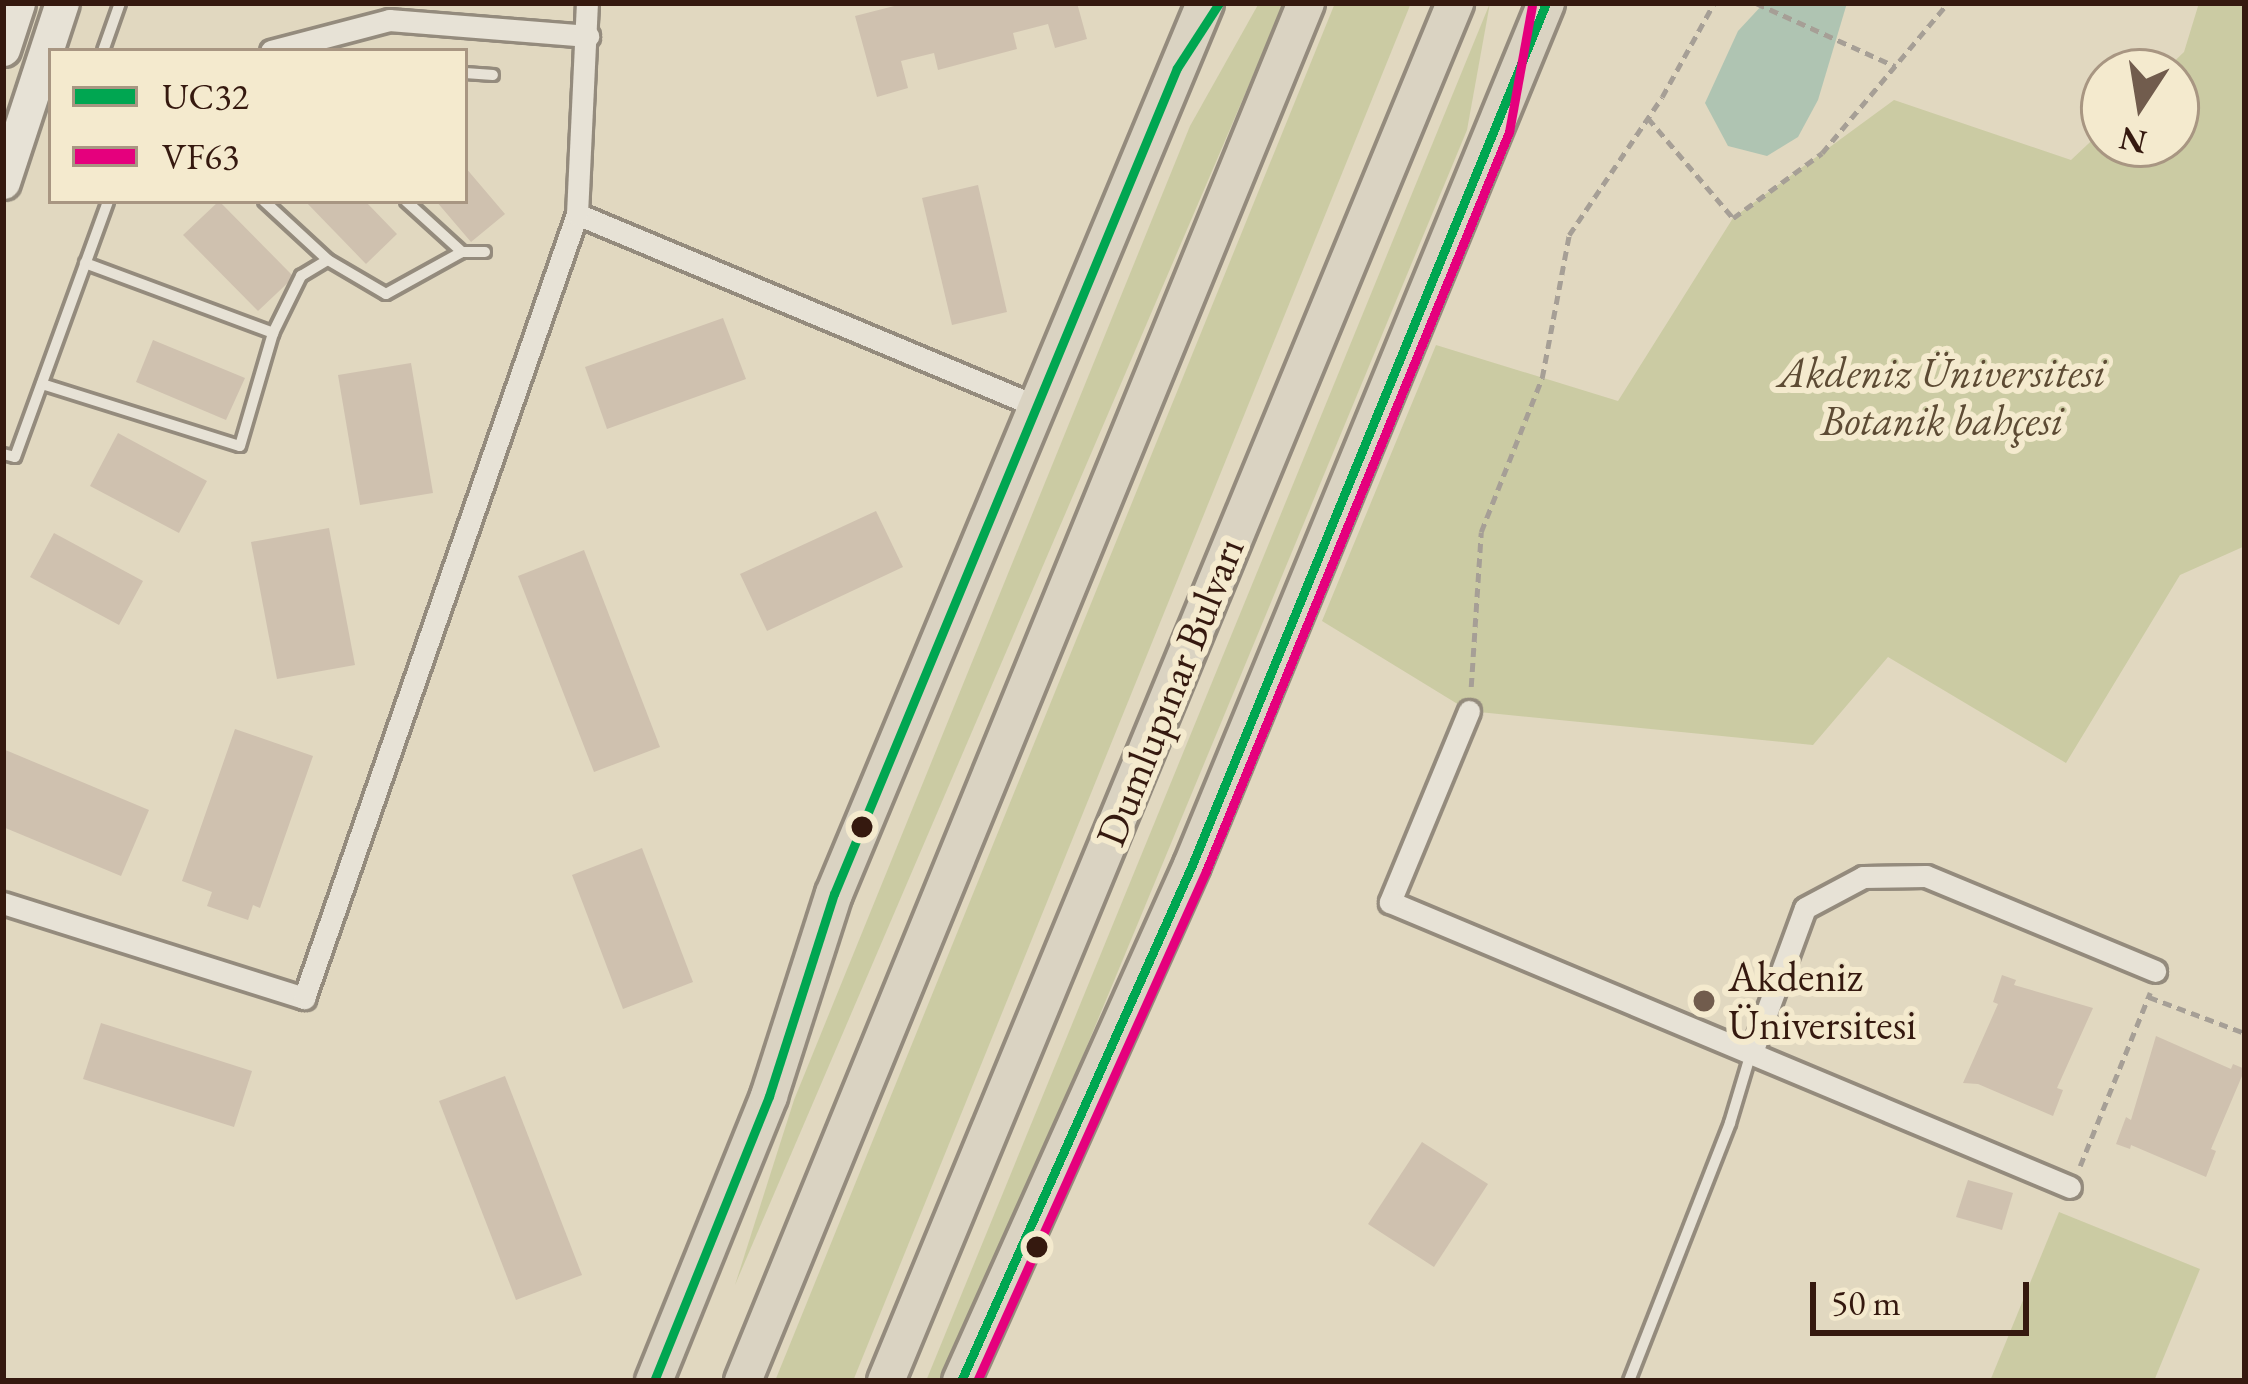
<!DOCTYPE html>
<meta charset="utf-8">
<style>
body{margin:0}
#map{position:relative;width:2248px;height:1384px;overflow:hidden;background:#e1d8c0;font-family:"EB Garamond",serif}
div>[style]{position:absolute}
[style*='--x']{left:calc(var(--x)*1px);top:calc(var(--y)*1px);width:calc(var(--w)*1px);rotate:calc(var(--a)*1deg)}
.green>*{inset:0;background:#cbcba3}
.water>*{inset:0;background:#afc4b2}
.building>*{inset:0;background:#cfc1af}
.path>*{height:4.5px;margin-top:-2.25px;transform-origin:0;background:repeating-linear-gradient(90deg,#a69f96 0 9px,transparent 0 15px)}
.roads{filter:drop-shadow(3px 0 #948b7d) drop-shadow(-3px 0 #948b7d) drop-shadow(0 3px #948b7d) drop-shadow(0 -3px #948b7d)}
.service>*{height:10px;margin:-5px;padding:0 5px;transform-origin:5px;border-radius:5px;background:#e7e2d6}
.minor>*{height:21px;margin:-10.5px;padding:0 10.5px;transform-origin:10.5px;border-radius:10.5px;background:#e7e2d6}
.secondary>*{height:33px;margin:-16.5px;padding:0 16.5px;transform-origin:16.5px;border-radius:16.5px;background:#e7e2d6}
.primary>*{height:36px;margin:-18px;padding:0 18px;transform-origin:18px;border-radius:18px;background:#dad3c2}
.bus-1>*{height:9px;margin:-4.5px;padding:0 4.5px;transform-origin:4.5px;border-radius:4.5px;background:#00a651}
.bus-2>*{height:9px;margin:-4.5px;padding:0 4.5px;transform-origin:4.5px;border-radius:4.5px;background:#e5007d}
.dots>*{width:33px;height:33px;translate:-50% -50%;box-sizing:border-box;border:6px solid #f4eace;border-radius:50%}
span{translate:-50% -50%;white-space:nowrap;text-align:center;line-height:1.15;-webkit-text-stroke:12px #f4eace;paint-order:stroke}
.park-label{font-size:42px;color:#5d4b34;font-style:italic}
.street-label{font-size:42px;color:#35190f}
.poi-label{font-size:42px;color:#35190f}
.left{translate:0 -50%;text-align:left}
.frame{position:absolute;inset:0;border:6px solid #35190f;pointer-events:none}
.legend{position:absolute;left:48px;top:48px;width:420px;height:156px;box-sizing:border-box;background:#f4eace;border:3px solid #a89682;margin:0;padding:15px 21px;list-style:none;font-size:36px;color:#35190f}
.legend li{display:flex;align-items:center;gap:24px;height:60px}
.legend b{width:60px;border:3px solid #a89682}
.north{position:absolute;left:2080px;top:48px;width:120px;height:120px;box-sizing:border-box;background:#f4eace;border:3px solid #a89682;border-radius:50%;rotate:192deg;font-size:33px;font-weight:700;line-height:48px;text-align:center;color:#35190f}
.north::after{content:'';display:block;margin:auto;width:42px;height:54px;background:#715c4d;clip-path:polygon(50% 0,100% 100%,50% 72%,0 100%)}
.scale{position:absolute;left:1810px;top:1282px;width:219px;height:54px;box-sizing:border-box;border:6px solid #35190f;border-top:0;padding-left:15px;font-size:36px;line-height:42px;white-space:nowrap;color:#35190f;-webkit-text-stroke:9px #f4eace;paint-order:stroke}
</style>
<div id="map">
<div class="green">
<div style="clip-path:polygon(1259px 3px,1284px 3px,735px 1285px,794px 1100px,1190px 126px)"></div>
<div style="clip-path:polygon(1335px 3px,1411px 3px,853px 1381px,775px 1381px)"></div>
<div style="clip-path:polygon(1490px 3px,1467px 130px,948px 1381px,926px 1381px)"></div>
<div style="clip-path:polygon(2199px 3px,2245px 3px,2245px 546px,2180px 575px,2066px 763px,1888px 657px,1813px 745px,1469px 711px,1322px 621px,1436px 345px,1618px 401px,1733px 218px,1894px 100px,2071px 160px,2104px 129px,2104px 144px,2176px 144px,2176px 72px,2163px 72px,2184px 52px)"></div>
<div style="clip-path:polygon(2059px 1212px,2200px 1269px,2154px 1381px,1990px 1381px)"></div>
</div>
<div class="water">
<div style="clip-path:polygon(1764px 3px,1847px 3px,1818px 100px,1798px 137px,1767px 156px,1728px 146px,1705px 103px,1738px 31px)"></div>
</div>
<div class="building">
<div style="clip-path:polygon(906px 3px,1077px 3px,1087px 39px,1055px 48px,1048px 24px,1013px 33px,1017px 49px,938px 70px,934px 53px,901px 61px,908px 88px,877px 97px,855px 16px)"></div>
<div style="clip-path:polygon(465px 167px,505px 214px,471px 242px,436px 201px,465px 201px)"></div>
<div style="clip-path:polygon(978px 185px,1007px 312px,952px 325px,922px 198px)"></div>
<div style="clip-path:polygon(219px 201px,294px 277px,258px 311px,183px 235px)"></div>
<div style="clip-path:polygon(305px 201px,365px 201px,397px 234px,366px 264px)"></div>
<div style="clip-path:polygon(723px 318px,746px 379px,607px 429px,585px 367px)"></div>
<div style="clip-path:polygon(153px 340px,245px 378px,226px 420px,136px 382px)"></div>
<div style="clip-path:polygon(411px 363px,433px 493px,360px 505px,338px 375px)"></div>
<div style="clip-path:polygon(118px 433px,207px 481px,179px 533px,90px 486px)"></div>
<div style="clip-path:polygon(876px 511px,903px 567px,767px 631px,740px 574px)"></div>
<div style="clip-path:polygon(329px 528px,355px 665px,277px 679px,251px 542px)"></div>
<div style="clip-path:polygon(54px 533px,143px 581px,119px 625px,30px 577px)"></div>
<div style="clip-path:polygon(584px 550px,660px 747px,594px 772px,518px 576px)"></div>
<div style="clip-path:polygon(235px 729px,313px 756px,260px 908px,253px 905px,248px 920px,207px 906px,212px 892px,182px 881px)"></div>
<div style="clip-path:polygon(3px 749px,149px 810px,121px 876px,3px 827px)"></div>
<div style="clip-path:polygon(642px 848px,693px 982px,623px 1009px,572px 875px)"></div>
<div style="clip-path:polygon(2002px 975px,2016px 980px,2014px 985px,2093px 1008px,2057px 1088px,2063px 1090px,2053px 1116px,1978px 1084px,1963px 1083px,1998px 1004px,1993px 1002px)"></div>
<div style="clip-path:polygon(101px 1023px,252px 1071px,234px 1127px,83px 1079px)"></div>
<div style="clip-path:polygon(2156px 1036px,2231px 1069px,2233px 1064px,2245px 1069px,2211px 1149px,2216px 1151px,2206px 1177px,2131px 1145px,2130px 1149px,2116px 1144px,2126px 1117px,2131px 1120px)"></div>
<div style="clip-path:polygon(505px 1076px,582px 1275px,516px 1300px,439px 1101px)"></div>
<div style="clip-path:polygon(1422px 1142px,1488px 1184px,1434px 1267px,1368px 1224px)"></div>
<div style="clip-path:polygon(1968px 1180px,2013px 1193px,2002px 1230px,1956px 1217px)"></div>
</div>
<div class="path">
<div style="--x:1756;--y:3;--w:153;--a:24.4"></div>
<div style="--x:1648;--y:118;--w:131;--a:49.6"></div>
<div style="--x:1733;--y:218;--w:110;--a:-36.1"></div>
<div style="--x:1822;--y:153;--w:196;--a:-50"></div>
<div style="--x:1471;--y:687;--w:155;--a:-86.3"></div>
<div style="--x:1481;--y:532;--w:166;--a:-68.4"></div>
<div style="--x:1542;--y:378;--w:146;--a:-79.3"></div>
<div style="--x:1569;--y:235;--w:166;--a:-56"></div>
<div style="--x:1662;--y:97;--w:107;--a:-61"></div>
<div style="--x:2149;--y:997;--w:103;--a:20.6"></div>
<div style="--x:2080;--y:1166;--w:187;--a:-68"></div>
</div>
<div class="roads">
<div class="service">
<div style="--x:103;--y:51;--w:51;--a:-70.5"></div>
<div style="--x:465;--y:73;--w:28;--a:4"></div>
<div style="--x:264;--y:201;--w:87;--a:42.7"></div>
<div style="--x:406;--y:201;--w:76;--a:42.3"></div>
<div style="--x:85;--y:263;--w:201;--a:20.4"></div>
<div style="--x:42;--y:384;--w:207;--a:17.4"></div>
<div style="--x:240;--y:446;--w:118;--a:-73.7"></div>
<div style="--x:273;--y:333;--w:64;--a:-63.8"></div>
<div style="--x:301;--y:276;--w:31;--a:-31"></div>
<div style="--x:328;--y:260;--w:67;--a:30.4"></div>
<div style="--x:386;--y:294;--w:87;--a:-28.9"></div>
<div style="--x:462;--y:252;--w:23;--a:0"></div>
<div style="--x:3;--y:454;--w:12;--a:14"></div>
<div style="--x:15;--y:457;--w:272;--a:-70"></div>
<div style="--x:1629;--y:1381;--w:277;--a:-68.6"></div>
<div style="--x:1730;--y:1123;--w:73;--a:-73.3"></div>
</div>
<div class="minor">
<div style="--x:271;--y:51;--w:122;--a:-14.7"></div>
<div style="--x:389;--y:20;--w:200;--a:4.6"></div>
<div style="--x:577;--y:214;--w:498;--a:22.7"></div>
<div style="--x:1469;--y:711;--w:207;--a:112.5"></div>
<div style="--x:1390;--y:902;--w:737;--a:22.74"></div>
<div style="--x:3;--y:903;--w:316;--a:17.5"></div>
<div style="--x:304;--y:998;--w:830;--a:-70.8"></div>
<div style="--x:577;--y:214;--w:211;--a:-87.3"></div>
<div style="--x:1752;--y:1052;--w:153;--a:-69.8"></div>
<div style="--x:1805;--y:908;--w:66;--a:-28.1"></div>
<div style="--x:1863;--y:877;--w:63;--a:-0.9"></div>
<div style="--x:1926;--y:876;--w:248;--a:22.5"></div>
</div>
<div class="secondary">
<div style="--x:3;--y:49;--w:48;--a:-71.9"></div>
<div style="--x:3;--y:182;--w:188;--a:-71.8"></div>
</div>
<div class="primary">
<div style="--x:654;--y:1381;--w:307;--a:-68"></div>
<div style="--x:769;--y:1096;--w:212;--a:-72.2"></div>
<div style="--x:834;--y:894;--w:965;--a:-67.39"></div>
<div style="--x:743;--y:1381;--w:1489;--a:-67.78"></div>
<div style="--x:886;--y:1381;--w:1491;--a:-67.56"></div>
<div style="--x:961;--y:1381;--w:565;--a:-65.88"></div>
<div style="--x:1192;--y:865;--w:932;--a:-67.67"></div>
</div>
</div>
<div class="bus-1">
<div style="--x:654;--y:1381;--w:307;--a:-68"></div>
<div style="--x:769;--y:1096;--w:212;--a:-72.2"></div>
<div style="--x:834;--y:894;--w:894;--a:-67.45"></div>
<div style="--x:1177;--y:68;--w:77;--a:-57.1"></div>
<div style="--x:961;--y:1381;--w:565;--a:-65.88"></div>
<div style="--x:1192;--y:865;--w:932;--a:-67.67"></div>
</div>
<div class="bus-2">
<div style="--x:977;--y:1381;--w:559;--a:-65.82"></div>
<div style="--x:1206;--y:871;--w:799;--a:-67.71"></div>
<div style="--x:1509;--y:132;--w:128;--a:-79.7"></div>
</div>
<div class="dots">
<div style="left:862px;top:827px;background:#35190f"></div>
<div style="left:1704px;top:1001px;background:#715c4d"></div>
<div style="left:1037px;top:1247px;background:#35190f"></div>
</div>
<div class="park-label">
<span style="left:1942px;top:397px">Akdeniz Üniversitesi<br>Botanik bahçesi</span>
</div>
<div class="street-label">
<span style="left:1170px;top:692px;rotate:-68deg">Dumlupınar Bulvarı</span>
</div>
<div class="poi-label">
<span class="left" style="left:1728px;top:1001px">Akdeniz<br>Üniversitesi</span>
</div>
<div class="frame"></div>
<ul class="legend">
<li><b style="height:15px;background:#00a651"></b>UC32</li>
<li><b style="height:15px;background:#e5007d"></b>VF63</li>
</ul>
<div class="north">N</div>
<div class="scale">50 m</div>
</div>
